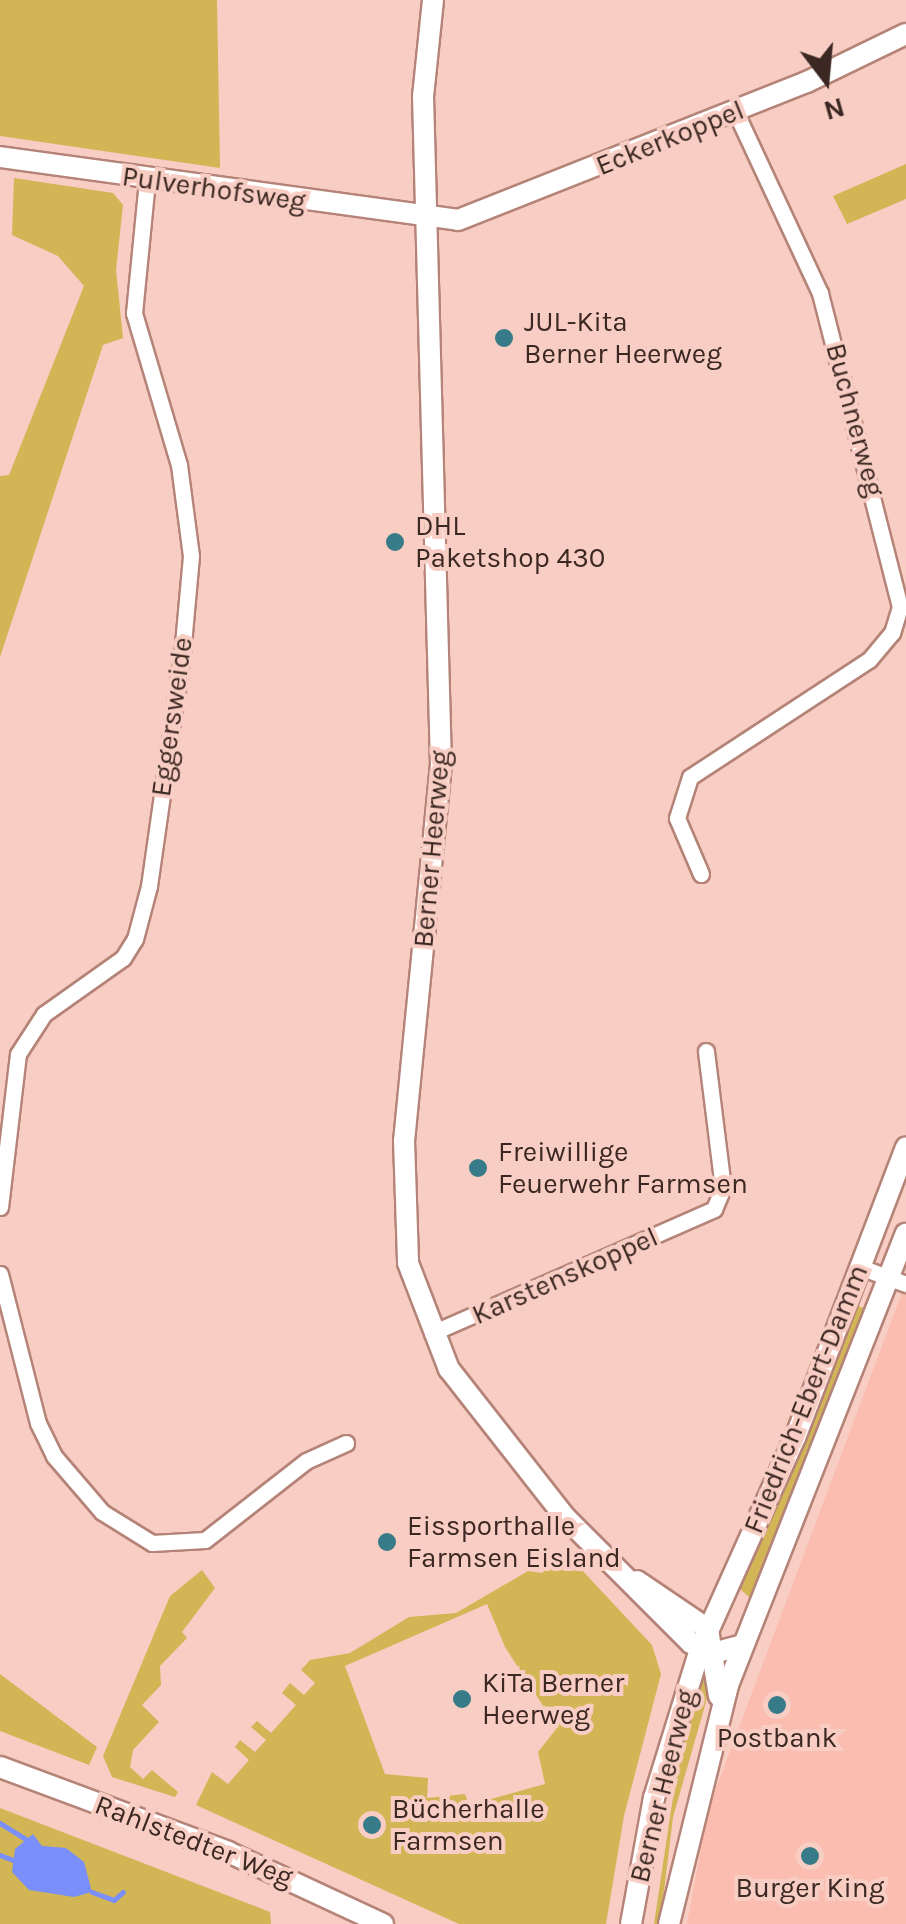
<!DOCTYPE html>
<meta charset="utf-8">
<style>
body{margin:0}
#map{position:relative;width:906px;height:1924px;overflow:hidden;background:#f8cdc3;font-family:Karla,sans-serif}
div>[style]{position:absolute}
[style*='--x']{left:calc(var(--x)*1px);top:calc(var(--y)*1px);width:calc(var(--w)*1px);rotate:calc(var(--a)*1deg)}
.built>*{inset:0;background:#fbbdaf}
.green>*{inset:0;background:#d2b555}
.water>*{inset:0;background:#7a8ffa}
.stream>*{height:5px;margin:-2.5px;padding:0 2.5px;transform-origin:2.5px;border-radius:2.5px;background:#7a8ffa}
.roads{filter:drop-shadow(2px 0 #b58377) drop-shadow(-2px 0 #b58377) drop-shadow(0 2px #b58377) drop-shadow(0 -2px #b58377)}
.street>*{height:15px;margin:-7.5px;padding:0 7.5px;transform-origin:7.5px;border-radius:7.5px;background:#fff}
.secondary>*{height:20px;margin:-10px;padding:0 10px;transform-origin:10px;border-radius:10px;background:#fff}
.dots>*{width:28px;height:28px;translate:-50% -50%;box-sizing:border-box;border:5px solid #f8cdc3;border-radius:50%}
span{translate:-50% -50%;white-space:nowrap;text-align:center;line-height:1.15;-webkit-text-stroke:8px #f8cdc3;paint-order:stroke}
.street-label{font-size:28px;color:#3c2823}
.poi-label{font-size:28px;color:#3c2823}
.left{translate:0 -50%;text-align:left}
.north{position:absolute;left:776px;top:30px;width:100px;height:100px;-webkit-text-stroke:8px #f8cdc3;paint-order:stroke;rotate:164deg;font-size:28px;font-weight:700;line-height:40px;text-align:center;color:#3c2823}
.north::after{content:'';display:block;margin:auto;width:35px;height:45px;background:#3c2823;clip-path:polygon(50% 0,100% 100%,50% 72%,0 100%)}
</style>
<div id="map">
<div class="built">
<div style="clip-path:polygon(906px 1282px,906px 1924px,687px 1924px,708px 1810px)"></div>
</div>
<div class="green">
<div style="clip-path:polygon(0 0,217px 0,220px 168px,0 136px)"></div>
<div style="clip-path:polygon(906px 164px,906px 199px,847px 224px,833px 196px)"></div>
<div style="clip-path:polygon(14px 178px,113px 193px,123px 205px,116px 270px,123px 338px,103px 345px,0 657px,0 476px,9px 475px,84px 286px,58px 256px,12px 235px)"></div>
<div style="clip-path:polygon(856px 1305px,866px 1309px,752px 1600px,736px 1585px)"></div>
<div style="clip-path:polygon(evenodd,564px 1551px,652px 1645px,661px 1674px,624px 1816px,606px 1924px,459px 1924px,196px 1805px,212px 1772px,228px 1784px,249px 1760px,235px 1747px,240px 1740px,255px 1752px,266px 1740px,251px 1727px,257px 1721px,271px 1733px,296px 1705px,282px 1693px,290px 1683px,304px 1695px,315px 1683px,301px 1670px,310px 1660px,350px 1653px,409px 1617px,456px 1613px,528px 1571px,542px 1573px,564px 1551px,487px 1604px,505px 1647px,549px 1715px,556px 1716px,557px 1728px,538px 1752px,545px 1784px,469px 1805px,465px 1794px,427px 1798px,428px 1778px,385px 1774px,345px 1666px,487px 1604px)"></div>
<div style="clip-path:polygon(202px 1570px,215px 1588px,182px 1632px,187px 1638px,160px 1666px,161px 1685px,142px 1705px,159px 1722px,133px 1750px,130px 1767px,143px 1779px,152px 1770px,178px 1792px,175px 1797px,112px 1777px,103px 1756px,170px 1596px)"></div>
<div style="clip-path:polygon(706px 1660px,710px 1688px,673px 1817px,660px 1924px,654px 1924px,683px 1730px)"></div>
<div style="clip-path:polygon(0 1674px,97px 1747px,89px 1765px,0 1731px)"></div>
<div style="clip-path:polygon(0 1808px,270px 1912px,271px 1924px,0 1924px)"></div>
</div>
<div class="water">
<div style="clip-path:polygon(33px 1834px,42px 1846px,66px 1848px,84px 1862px,92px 1892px,74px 1897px,29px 1890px,12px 1872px,15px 1849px)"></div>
</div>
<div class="stream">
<div style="--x:0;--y:1823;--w:31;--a:32"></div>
<div style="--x:0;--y:1855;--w:14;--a:21"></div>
<div style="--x:92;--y:1892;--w:23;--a:20"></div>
<div style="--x:114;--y:1900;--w:12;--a:-42"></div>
</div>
<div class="roads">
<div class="street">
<div style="--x:701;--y:874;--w:61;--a:-113.2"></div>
<div style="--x:677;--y:818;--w:43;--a:-72.4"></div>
<div style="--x:690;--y:777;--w:214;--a:-33.2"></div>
<div style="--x:869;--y:660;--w:35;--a:-50"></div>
<div style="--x:892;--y:633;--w:27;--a:-73"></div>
<div style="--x:900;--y:607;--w:324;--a:-104.3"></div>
<div style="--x:820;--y:293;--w:201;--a:-115"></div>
<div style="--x:0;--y:1207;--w:154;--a:-83.3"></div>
<div style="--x:18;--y:1054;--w:48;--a:-57"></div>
<div style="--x:44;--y:1014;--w:97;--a:-35.3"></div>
<div style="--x:123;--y:958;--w:22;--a:-58"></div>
<div style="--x:135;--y:939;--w:55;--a:-75.2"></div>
<div style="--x:149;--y:886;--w:233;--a:-81.9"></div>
<div style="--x:182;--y:655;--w:99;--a:-84.8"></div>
<div style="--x:191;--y:556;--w:92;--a:-97.5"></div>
<div style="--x:179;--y:465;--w:159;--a:-106.5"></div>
<div style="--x:134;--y:313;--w:134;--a:-84.4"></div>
<div style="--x:860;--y:1267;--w:49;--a:20.3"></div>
<div style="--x:0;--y:1274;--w:154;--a:75.7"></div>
<div style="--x:38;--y:1423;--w:37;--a:64"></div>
<div style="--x:54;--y:1456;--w:74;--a:49.4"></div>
<div style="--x:102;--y:1512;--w:59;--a:31.8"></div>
<div style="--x:152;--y:1543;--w:53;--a:-3.2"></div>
<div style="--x:205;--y:1540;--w:128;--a:-38"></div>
<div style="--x:306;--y:1461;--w:44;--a:-24.2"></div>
<div style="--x:432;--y:1333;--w:308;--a:-23.7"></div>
<div style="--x:714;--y:1209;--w:23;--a:-67"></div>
<div style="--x:723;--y:1188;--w:138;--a:-97.1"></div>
</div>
<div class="secondary">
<div style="--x:433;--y:0;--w:97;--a:95.9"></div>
<div style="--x:423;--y:96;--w:668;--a:88.46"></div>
<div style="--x:441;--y:764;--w:378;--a:95.6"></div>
<div style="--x:404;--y:1140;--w:123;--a:88.1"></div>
<div style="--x:408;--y:1263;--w:114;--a:68.9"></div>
<div style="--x:449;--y:1369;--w:188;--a:51.9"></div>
<div style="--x:565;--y:1517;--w:178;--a:45"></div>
<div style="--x:691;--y:1643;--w:28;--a:19"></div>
<div style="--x:717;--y:1652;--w:27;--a:-15"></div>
<div style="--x:0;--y:157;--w:462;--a:7.8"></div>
<div style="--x:458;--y:220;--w:375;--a:-21.6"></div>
<div style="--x:807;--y:82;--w:110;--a:-25.9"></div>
<div style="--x:637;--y:1581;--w:86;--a:34.1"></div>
<div style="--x:708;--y:1629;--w:68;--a:80.7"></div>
<div style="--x:0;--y:1767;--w:243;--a:20.4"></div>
<div style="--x:228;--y:1852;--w:171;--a:24.9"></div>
<div style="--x:631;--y:1924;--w:128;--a:-79.7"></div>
<div style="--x:654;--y:1798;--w:156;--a:-72.8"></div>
<div style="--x:700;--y:1649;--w:231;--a:-65.8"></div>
<div style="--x:795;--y:1438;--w:311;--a:-69.1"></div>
<div style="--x:669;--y:1924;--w:246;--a:-76.1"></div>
<div style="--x:728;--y:1685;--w:485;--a:-68.5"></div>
</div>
</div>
<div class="dots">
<div style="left:504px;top:338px;background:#377b89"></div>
<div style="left:395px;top:542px;background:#377b89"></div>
<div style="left:478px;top:1168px;background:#377b89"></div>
<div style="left:387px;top:1542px;background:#377b89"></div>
<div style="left:462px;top:1699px;background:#377b89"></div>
<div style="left:777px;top:1705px;background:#377b89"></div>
<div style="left:372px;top:1825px;background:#377b89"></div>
<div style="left:810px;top:1856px;background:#377b89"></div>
</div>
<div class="street-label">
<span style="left:670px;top:138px;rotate:-22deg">Eckerkoppel</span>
<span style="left:214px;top:189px;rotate:8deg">Pulverhofsweg</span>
<span style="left:855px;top:420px;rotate:75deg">Buchnerweg</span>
<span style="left:172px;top:717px;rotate:-82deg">Eggersweide</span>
<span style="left:432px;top:849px;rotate:-85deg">Berner Heerweg</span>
<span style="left:565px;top:1276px;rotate:-24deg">Karstenskoppel</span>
<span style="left:806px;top:1399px;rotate:-68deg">Friedrich-Ebert-Damm</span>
<span style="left:663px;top:1786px;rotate:-76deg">Berner Heerweg</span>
<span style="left:194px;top:1841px;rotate:21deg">Rahlstedter Weg</span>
</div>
<div class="poi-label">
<span class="left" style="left:524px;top:338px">JUL-Kita<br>Berner Heerweg</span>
<span class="left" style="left:415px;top:542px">DHL<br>Paketshop 430</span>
<span class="left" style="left:498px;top:1168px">Freiwillige<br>Feuerwehr Farmsen</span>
<span class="left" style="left:407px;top:1542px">Eissporthalle<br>Farmsen Eisland</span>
<span class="left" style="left:482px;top:1699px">KiTa Berner<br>Heerweg</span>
<span style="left:777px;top:1738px">Postbank</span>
<span class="left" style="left:392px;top:1825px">Bücherhalle<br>Farmsen</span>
<span style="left:810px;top:1888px">Burger King</span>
</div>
<div class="north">N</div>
</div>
